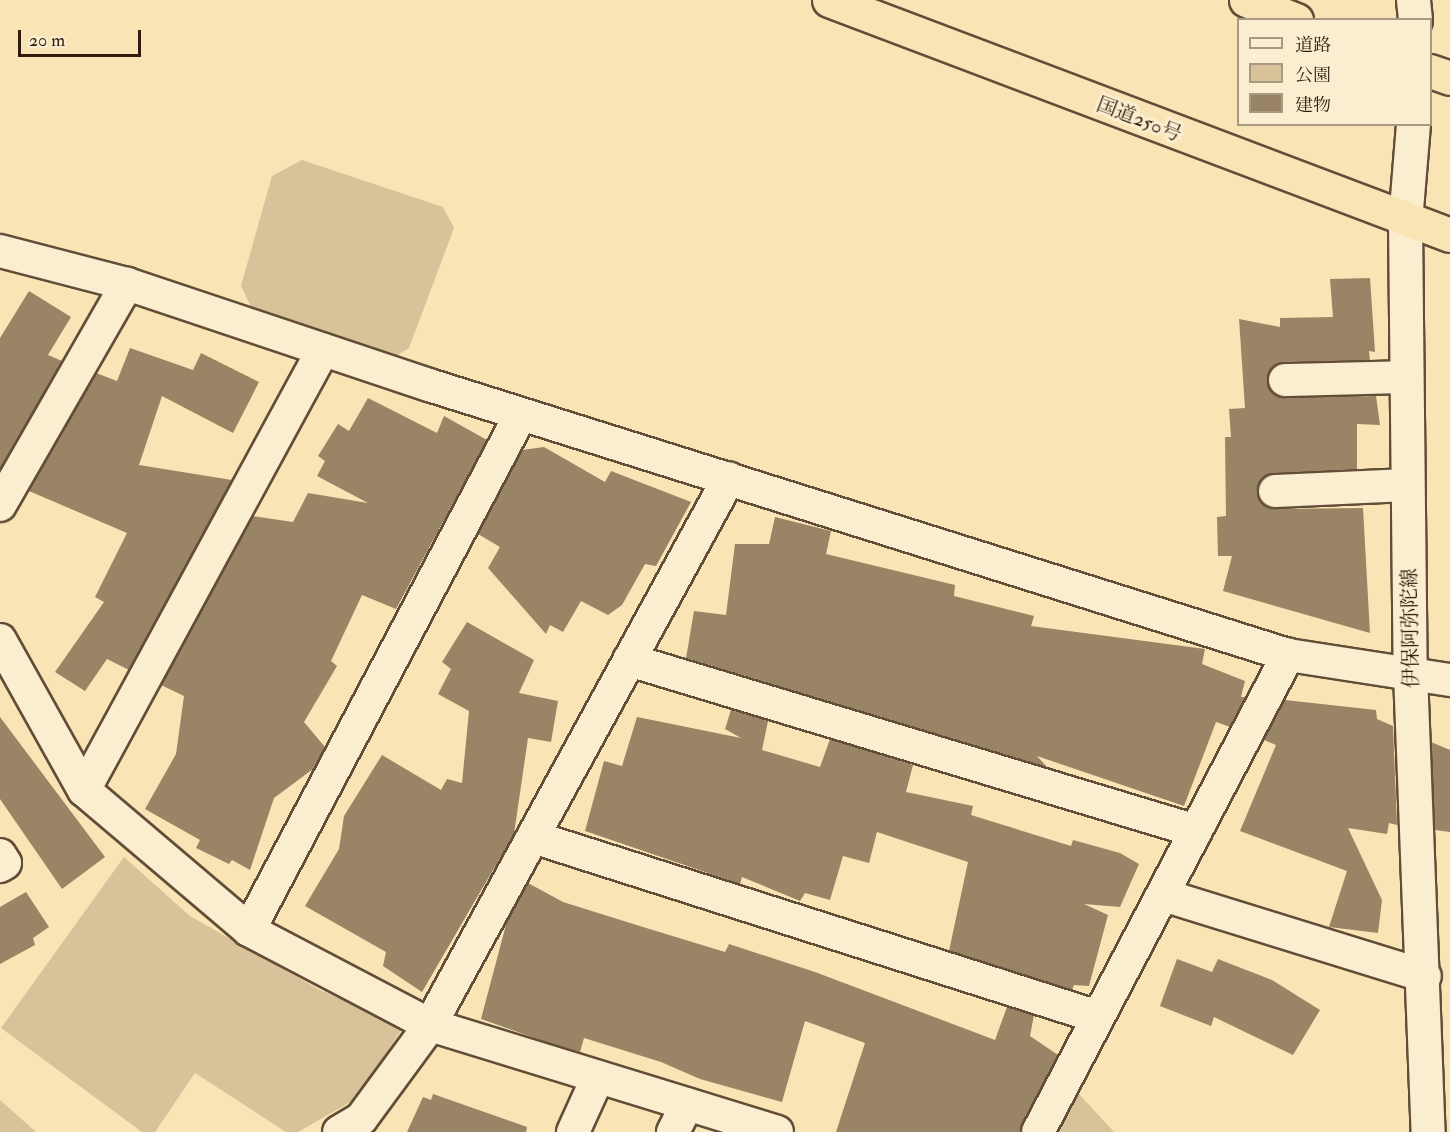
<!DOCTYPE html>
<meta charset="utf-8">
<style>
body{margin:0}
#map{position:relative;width:1450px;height:1132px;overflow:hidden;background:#f9e4b5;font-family:"IM FELL Double Pica","Noto Serif JP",serif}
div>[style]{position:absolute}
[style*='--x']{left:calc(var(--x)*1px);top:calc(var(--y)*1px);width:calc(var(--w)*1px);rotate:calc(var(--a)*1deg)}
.green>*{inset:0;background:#d7c299}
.building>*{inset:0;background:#998465}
.roads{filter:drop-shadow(2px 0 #624d38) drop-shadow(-2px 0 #624d38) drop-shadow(0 2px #624d38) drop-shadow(0 -2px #624d38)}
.minor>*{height:32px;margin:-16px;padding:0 16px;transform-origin:16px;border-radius:16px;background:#fbedcf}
.tertiary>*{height:33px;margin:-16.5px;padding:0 16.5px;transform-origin:16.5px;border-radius:16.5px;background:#fbedcf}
.secondary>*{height:33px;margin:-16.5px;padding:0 16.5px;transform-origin:16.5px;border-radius:16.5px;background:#fbedcf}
.trunk>*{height:33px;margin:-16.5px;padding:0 16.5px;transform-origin:16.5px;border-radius:16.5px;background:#f9e4b5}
span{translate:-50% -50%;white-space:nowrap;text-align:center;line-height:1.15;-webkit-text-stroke:6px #fbedcf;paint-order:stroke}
.street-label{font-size:20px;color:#301b0f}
.legend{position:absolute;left:1237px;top:18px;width:195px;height:108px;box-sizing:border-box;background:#fbedcf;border:2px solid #aa9982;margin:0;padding:8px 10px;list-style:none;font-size:18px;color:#301b0f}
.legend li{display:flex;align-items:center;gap:12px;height:30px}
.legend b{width:30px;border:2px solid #aa9982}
.scale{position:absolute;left:18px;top:30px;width:123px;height:27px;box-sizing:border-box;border:3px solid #301b0f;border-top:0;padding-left:8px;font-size:18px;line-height:21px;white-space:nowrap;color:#301b0f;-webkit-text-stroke:4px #fbedcf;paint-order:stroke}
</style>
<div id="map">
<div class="green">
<div style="clip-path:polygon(302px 160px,443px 207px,454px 228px,409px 348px,388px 361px,258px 321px,241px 286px,272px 176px)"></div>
<div style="clip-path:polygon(124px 857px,190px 916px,320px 990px,403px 1027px,359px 1097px,298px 1132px,286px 1132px,195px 1073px,155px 1132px,142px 1132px,1px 1028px)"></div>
<div style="clip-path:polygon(1078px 1093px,1114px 1132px,1057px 1132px)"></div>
<div style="clip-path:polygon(0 1100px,36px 1132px,0 1132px)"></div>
</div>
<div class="building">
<div style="clip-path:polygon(1370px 278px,1375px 352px,1369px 351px,1370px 360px,1284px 362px,1270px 371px,1267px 380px,1270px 390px,1285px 398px,1376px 396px,1380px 425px,1357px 424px,1357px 469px,1274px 473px,1265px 476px,1257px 491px,1260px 501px,1275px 509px,1363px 508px,1370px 633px,1223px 591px,1232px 556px,1218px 556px,1217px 517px,1226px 516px,1225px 437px,1231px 437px,1229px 409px,1245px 408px,1239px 319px,1280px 327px,1280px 318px,1333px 317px,1330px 279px)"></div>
<div style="clip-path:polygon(29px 291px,71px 317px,48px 355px,62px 361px,0 469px,0 338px)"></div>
<div style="clip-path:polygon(130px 348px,193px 370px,201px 353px,259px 382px,233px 433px,162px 396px,139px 465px,232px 480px,129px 670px,107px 659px,85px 691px,55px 672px,104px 602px,95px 597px,127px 533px,29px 491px,96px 373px,117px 381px)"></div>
<div style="clip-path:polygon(368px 398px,437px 433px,444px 416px,487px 440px,396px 609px,362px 595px,331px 661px,337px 666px,304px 722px,325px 747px,313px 769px,274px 798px,250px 870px,232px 860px,229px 864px,196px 848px,200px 840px,145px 809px,176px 754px,184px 696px,161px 685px,253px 516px,293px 522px,308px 493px,368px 503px,317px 476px,325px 461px,318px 456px,338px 424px,349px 431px)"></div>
<div style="clip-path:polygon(544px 447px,605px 482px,611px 471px,691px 502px,656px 566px,645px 564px,622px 605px,608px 615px,581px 601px,563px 632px,550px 625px,546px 634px,488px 568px,500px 547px,478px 534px,522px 450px)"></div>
<div style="clip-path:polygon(775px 517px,831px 531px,826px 554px,955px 585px,954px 596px,1034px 616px,1031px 626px,1205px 649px,1202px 664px,1245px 681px,1241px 697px,1246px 697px,1230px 727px,1216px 722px,1184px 806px,1037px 756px,1047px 767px,686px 658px,694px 611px,726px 615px,735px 544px,769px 544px)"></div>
<div style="clip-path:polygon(467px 622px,534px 660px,519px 693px,558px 701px,551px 742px,528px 738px,514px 834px,422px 992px,383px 966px,386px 952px,305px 906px,339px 849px,344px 816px,382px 755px,441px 790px,447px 779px,462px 783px,469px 711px,438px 694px,451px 669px,442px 662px)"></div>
<div style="clip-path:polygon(1285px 700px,1376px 710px,1377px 719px,1393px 726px,1397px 825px,1389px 823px,1387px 834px,1348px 828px,1382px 900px,1378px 933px,1329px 927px,1347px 871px,1240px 831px,1276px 745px,1264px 740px)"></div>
<div style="clip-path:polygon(731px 710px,768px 721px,762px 750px,820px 767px,830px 739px,913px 765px,906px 792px,973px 806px,971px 815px,1071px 846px,1073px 840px,1120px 853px,1139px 864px,1120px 907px,1084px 904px,1108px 915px,1089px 986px,1074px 985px,1072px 990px,949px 951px,968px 862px,877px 832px,869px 863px,843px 856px,830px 900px,805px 893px,800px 901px,742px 877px,740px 884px,585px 831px,604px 761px,622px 766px,637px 717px,741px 738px,725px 729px)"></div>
<div style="clip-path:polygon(0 717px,105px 857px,62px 889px,0 799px)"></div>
<div style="clip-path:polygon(1431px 742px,1450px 750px,1450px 832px,1435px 830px)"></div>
<div style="clip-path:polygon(528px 883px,563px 902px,643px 927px,725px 952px,729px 944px,815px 972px,995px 1040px,1007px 1007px,1034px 1015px,1030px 1036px,1058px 1055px,1020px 1132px,836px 1132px,865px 1043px,805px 1021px,782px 1102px,700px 1079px,661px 1062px,584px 1038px,580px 1052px,546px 1042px,481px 1019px,507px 921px)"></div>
<div style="clip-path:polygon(26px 892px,49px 927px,33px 938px,35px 945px,0 964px,0 907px)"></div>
<div style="clip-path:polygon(1177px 959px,1212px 972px,1218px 959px,1272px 980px,1320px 1010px,1293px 1055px,1214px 1017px,1211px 1026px,1160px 1006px)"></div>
<div style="clip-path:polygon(433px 1094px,527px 1127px,526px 1132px,407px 1132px,423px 1097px,431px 1100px)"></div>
</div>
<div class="roads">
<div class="minor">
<div style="--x:0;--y:251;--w:131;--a:14.6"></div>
<div style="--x:127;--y:284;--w:318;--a:18.5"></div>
<div style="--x:429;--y:385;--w:900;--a:17.45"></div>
<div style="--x:1288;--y:655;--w:164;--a:8.8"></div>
<div style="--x:1285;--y:380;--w:122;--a:-1.4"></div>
<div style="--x:1275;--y:491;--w:133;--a:-2.6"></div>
<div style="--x:0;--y:505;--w:255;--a:-60.1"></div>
<div style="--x:0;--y:640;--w:172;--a:60.8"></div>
<div style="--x:84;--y:790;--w:216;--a:40.3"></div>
<div style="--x:249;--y:930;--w:204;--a:27.7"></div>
<div style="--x:430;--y:1025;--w:363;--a:17.1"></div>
<div style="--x:629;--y:660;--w:592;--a:16.78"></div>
<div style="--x:84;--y:790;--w:501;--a:-61.49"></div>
<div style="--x:533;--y:837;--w:593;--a:17.67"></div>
<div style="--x:0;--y:855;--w:9;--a:58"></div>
<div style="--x:5;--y:863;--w:6;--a:149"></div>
<div style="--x:1163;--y:895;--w:274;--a:17.2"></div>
<div style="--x:249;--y:930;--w:583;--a:-62.2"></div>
<div style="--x:339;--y:1132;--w:26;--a:-31"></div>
<div style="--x:361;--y:1119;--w:117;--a:-53.7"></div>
<div style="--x:430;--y:1025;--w:623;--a:-61.34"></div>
<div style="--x:573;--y:1132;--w:60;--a:-65.6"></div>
<div style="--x:673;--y:1132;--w:31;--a:-63"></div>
<div style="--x:1038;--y:1132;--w:539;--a:-62.34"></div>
</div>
<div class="tertiary">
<div style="--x:1413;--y:0;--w:20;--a:84"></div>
</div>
<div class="secondary">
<div style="--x:1413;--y:124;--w:98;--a:94.7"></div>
<div style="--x:1405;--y:222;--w:451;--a:89.4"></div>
<div style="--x:1410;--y:673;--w:459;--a:87.8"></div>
</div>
<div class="trunk">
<div style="--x:829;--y:0;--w:664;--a:20.73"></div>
<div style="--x:1246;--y:0;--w:54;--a:21.8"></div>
<div style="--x:1430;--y:71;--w:21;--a:19"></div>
</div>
</div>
<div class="street-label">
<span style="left:1139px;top:119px;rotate:21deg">国道250号</span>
<span style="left:1410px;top:628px;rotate:-91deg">伊保阿弥陀線</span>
</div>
<ul class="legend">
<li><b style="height:8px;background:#fbedcf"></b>道路</li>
<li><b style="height:16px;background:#d7c299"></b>公園</li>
<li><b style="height:16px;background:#998465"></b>建物</li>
</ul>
<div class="scale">20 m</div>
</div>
